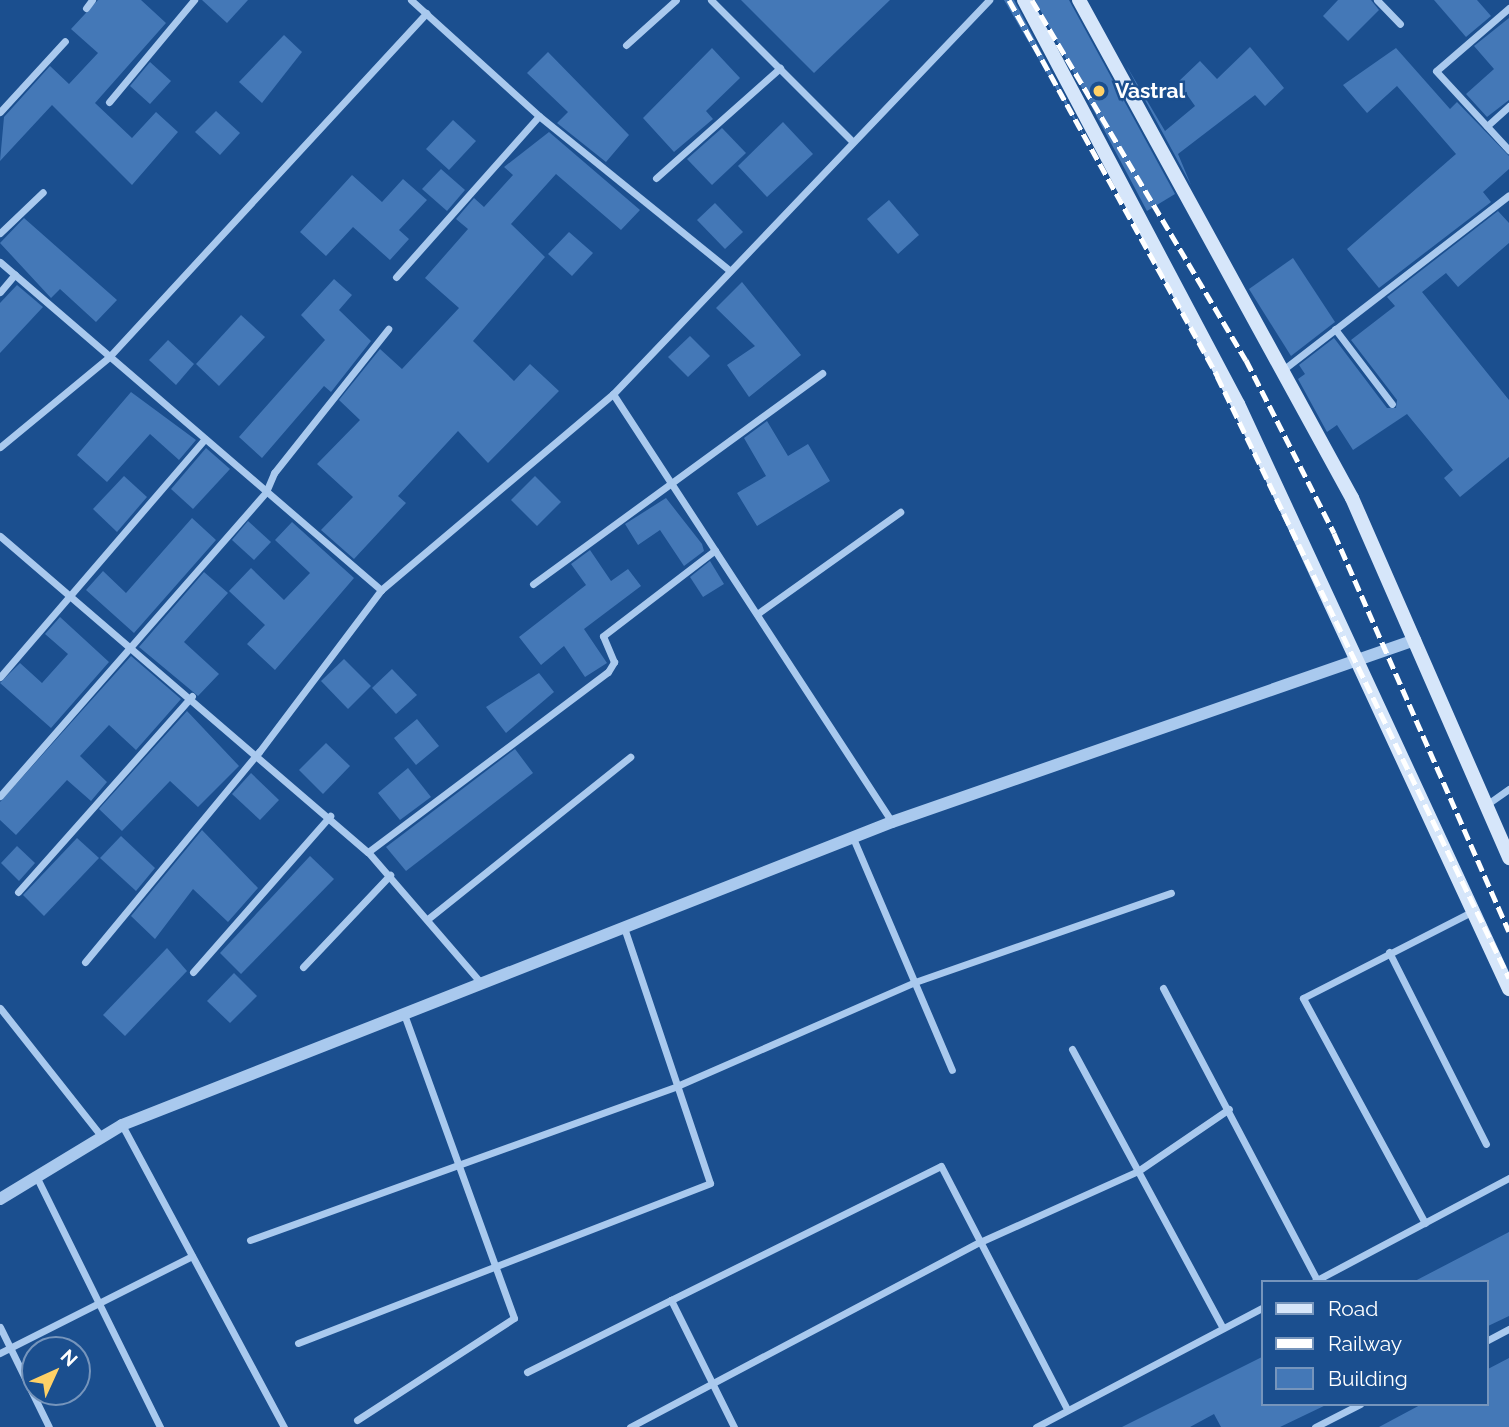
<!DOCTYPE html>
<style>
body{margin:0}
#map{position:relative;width:1509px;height:1427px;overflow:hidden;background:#1b4f8f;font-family:Raleway,sans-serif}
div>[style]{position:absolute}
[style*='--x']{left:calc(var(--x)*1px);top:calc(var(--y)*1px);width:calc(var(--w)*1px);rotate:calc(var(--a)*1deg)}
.building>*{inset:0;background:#4478b7}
.minor>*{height:7px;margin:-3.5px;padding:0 3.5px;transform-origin:3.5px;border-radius:3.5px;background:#a9c9ee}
.tertiary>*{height:12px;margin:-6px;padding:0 6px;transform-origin:6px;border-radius:6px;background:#a9c9ee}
.secondary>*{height:14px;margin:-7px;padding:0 7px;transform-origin:7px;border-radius:7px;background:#d6e6fa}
.rail>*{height:5px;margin-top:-2.5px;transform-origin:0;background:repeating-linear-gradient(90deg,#fff 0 12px,transparent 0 17px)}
.dots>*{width:19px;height:19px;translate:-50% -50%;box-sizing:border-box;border:4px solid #1b4f8f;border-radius:50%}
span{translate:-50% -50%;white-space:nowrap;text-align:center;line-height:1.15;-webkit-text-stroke:5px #1b4f8f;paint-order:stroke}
.poi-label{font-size:21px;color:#fff;font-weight:700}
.left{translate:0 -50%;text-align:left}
.legend{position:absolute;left:1261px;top:1280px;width:228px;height:126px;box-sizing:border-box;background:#1b4f8f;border:2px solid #7695bc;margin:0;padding:9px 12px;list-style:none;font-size:21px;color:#fff}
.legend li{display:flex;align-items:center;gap:14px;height:35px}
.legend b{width:35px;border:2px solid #7695bc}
.north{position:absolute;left:21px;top:1336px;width:70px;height:70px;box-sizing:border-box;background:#1b4f8f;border:2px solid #7695bc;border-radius:50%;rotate:45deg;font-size:19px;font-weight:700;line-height:28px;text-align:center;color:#fff}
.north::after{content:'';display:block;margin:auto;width:24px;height:32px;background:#ffd166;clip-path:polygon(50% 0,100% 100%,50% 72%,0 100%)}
</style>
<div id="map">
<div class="building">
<div style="clip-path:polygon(98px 0,141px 0,166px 23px,95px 103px,132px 138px,156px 112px,178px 132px,132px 185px,52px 105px,0 161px,4px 117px,50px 66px,69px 84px,98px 53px,71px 29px)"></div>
<div style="clip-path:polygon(202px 0,248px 0,227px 23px)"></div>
<div style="clip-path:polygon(741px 0,890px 0,814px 73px)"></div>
<div style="clip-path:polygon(1004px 0,1014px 0,1092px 150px)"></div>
<div style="clip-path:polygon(1035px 0,1069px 0,1175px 194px,1147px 211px)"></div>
<div style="clip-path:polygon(1338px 0,1371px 0,1379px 10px,1348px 41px,1323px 16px)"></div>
<div style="clip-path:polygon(1434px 0,1477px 0,1491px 16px,1466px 37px)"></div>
<div style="clip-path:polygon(1509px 18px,1509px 100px,1487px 117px,1466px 94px,1494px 69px,1474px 46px)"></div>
<div style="clip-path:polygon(284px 35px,302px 52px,262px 103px,239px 82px)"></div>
<div style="clip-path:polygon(1250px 47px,1284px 88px,1265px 106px,1255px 95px,1178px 154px,1191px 185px,1126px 65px,1165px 131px,1195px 106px,1178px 82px,1200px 61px,1217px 79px)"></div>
<div style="clip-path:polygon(712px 48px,740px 78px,706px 111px,713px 119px,674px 152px,643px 118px)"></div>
<div style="clip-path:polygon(1396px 48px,1450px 109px,1457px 102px,1509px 156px,1509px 169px,1483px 192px,1491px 202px,1379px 288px,1347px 249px,1456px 154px,1397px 86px,1367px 113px,1343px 85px)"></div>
<div style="clip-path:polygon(548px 52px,629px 135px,606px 162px,557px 123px,568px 112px,527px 73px)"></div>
<div style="clip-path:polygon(150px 62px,171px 81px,150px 104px,130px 86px)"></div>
<div style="clip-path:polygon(216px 111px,240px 133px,220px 155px,195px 132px)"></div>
<div style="clip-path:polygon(453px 120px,476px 141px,449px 170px,426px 149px)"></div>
<div style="clip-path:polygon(783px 122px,813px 154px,767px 197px,738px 166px)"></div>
<div style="clip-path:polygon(722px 128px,746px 153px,712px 185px,687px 159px)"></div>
<div style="clip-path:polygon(549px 132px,640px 210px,621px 230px,556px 174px,511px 224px,545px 257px,473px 341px,514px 381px,530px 364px,559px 391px,488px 463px,458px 431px,398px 496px,406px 503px,354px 559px,321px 530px,353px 497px,317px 464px,360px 420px,339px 400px,380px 349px,402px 369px,459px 308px,425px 278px,468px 229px,456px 219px,474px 198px,484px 207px,513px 175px,504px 167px)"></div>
<div style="clip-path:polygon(441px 169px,465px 190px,447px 211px,422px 189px)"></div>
<div style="clip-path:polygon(352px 175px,382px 202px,403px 179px,427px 200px,399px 230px,409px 239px,390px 260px,353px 227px,326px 256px,300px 232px)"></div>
<div style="clip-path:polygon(889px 200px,919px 235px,898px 254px,867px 219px)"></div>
<div style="clip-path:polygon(715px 203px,743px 232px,725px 249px,697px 220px)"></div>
<div style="clip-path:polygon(1498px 211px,1509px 223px,1509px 243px,1458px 287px,1446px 273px,1422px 292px,1509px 400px,1509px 457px,1460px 497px,1444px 478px,1453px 470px,1407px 414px,1353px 450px,1337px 425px,1327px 432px,1298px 379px,1305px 374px,1299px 365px,1334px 338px,1387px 408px,1396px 408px,1397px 400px,1351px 340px,1395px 306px,1387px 297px)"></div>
<div style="clip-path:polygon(24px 218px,117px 300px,96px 322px,60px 289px,51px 298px,0 243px)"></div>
<div style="clip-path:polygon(569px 232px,593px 253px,572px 276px,548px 254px)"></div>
<div style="clip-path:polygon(1293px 258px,1335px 322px,1291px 356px,1249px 289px)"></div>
<div style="clip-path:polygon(334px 279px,352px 295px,339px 310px,371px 341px,331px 392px,324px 386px,262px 458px,239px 437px,325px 340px,301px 315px)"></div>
<div style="clip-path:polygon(742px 282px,801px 355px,749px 397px,727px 365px,755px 346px,716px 308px)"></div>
<div style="clip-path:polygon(17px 285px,43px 307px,0 353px,0 303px)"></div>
<div style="clip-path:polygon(241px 315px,265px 337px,219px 386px,196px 364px)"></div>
<div style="clip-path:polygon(690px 336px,710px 356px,688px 377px,668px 357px)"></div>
<div style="clip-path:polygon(168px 340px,194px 364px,176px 385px,149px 360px)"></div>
<div style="clip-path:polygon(131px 392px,196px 440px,179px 460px,150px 434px,107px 482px,77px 455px)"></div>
<div style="clip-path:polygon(767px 421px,788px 456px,808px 444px,830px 481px,757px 526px,737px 493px,766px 476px,744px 438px)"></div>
<div style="clip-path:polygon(206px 448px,230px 469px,193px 509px,171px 489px)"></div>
<div style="clip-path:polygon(124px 476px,147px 497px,117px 532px,93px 509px)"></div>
<div style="clip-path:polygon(535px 476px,561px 502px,537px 526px,511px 500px)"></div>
<div style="clip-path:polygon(666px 498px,702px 544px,704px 551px,684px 566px,660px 530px,638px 545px,625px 524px)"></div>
<div style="clip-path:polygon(192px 518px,216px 540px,134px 633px,86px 590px,103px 571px,126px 593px)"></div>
<div style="clip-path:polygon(248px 521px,271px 542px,254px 560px,232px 540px)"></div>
<div style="clip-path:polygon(292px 522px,354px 578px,275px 670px,247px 644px,265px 625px,229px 591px,251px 568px,284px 600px,310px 573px,275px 540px)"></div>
<div style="clip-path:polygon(590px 550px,611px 581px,628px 569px,641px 586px,584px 629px,607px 663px,585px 677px,564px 646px,541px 665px,519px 637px,586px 585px,571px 564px)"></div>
<div style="clip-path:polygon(710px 561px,724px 584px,703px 597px,690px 577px)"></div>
<div style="clip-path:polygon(204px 572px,228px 593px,184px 642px,219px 674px,198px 696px,139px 647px)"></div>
<div style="clip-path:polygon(60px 617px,109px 662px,51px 728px,0 683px,20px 663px,42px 683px,68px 654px,45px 634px)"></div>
<div style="clip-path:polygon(131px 656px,181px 699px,136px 750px,109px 725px,80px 756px,107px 782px,91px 801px,67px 780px,16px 835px,0 820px,0 802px)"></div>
<div style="clip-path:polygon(344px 659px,371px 686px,348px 709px,321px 681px)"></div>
<div style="clip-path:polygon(392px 669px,417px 695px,396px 714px,372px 688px)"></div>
<div style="clip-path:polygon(539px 673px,554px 692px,506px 733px,486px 707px)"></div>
<div style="clip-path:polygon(187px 711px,239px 766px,198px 807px,170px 781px,122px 831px,99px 809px)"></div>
<div style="clip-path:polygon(417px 719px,439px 746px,416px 765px,394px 738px)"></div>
<div style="clip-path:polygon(326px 743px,350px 766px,323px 794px,299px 770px)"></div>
<div style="clip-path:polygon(515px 749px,533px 773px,406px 871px,386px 847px)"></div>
<div style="clip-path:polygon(408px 768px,431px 797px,400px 820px,378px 793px)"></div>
<div style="clip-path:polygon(251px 773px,279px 800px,260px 820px,232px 794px)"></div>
<div style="clip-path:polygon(202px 830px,258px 888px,228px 922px,193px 889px,155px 939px,131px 916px)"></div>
<div style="clip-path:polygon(121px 836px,155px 868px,136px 891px,100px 858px)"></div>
<div style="clip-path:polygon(77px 838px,99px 858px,44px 916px,23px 895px)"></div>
<div style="clip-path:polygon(17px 846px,35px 863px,19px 881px,1px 863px)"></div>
<div style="clip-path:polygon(310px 856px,334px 879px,241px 974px,220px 953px)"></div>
<div style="clip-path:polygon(167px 948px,187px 971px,125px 1036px,103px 1015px)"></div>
<div style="clip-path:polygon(234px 973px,257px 996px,230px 1023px,207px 1001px)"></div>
<div style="clip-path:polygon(1509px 1232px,1509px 1316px,1486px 1327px,1486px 1282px,1413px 1282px)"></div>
<div style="clip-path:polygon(1262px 1357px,1262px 1404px,1328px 1404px,1280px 1427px,1221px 1427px,1214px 1414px,1190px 1427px,1122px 1427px)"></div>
<div style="clip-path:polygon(1509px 1358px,1509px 1427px,1379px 1427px,1422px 1404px,1486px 1404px,1486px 1370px)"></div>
</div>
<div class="minor">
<div style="--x:411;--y:0;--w:173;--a:42.2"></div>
<div style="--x:539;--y:116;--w:243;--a:39"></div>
<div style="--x:711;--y:0;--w:199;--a:45"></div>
<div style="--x:1377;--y:0;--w:33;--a:46"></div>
<div style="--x:86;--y:8;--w:10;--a:-53"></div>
<div style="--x:1509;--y:8;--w:96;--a:139.2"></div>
<div style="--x:1436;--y:71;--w:108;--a:47.3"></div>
<div style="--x:626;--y:45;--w:67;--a:-42"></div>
<div style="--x:109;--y:102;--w:133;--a:-50.2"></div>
<div style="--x:0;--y:112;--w:96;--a:-47.5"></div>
<div style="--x:1487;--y:126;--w:30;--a:-42"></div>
<div style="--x:656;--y:178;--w:166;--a:-41.6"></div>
<div style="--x:0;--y:233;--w:59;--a:-43.6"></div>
<div style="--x:0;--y:262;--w:503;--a:40.72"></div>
<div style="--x:396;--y:277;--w:215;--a:-48.4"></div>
<div style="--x:0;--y:292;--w:23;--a:-50"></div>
<div style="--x:1335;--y:329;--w:94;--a:52.8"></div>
<div style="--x:1284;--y:369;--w:284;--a:-37.7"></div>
<div style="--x:613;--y:394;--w:511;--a:56.9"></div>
<div style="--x:0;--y:447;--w:141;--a:-39.5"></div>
<div style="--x:109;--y:357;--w:468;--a:-47.3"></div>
<div style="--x:0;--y:536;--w:485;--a:40.7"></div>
<div style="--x:368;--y:852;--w:174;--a:49.2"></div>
<div style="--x:533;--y:584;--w:358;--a:-36.1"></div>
<div style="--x:757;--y:614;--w:176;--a:-35.5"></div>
<div style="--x:0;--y:677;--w:314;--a:-49.3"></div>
<div style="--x:0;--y:796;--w:404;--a:-48.8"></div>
<div style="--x:266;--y:492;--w:21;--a:-67"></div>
<div style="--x:274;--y:473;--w:184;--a:-51.6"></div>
<div style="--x:1486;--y:805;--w:28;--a:-35"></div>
<div style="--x:853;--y:838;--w:252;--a:66.9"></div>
<div style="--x:368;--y:852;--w:300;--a:-36.9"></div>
<div style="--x:608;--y:672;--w:12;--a:-59"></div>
<div style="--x:614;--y:662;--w:28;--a:-113"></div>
<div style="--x:603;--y:636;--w:141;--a:-37.5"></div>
<div style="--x:18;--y:892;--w:262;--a:-48.4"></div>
<div style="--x:429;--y:918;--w:258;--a:-38.7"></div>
<div style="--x:1389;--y:952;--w:215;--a:63.2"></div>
<div style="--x:85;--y:962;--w:273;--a:-50.4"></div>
<div style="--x:259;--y:752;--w:203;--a:-53"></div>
<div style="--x:381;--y:590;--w:304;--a:-40.2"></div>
<div style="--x:613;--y:394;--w:545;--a:-46.34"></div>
<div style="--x:303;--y:967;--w:127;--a:-46.6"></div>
<div style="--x:193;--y:972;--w:208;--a:-48.7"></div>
<div style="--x:1163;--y:988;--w:330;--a:62.2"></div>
<div style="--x:0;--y:1008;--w:164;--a:51.7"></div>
<div style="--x:1072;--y:1049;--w:317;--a:61.6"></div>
<div style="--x:122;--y:1125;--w:343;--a:61.8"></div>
<div style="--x:37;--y:1178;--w:278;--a:63.7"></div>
<div style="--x:1425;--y:1223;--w:256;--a:-118.5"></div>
<div style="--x:1303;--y:998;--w:186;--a:-27.1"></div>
<div style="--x:250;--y:1240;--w:454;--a:-19.8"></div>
<div style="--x:677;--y:1086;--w:260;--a:-23.6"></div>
<div style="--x:915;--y:982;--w:271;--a:-19.2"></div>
<div style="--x:1315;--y:1281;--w:220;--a:-28"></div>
<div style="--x:0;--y:1327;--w:111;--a:63.9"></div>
<div style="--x:1486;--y:1341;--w:26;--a:-28"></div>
<div style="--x:298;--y:1343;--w:442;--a:-21.2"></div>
<div style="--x:710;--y:1183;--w:269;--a:-108.6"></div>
<div style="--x:0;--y:1353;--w:215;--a:-26.8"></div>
<div style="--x:527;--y:1372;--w:161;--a:-26.6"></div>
<div style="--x:357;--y:1420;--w:187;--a:-33"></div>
<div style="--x:514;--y:1318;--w:323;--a:-109.9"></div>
<div style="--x:630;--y:1427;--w:396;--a:-27.9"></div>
<div style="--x:980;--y:1242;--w:173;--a:-24.2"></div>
<div style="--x:1138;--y:1171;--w:110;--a:-34.3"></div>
<div style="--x:734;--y:1427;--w:142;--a:-116.4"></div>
<div style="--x:671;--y:1300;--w:301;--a:-26.4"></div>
<div style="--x:941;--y:1166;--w:274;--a:62.6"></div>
<div style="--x:1036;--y:1427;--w:255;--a:-27.8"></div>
<div style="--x:1315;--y:1427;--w:51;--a:-27.1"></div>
</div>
<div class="tertiary">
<div style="--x:0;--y:1199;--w:143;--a:-31.2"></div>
<div style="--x:122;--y:1125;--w:827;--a:-21.48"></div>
<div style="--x:892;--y:822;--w:554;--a:-19.19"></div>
</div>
<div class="secondary">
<div style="--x:1024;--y:0;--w:457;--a:62.1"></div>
<div style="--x:1238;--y:404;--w:645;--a:65.14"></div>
<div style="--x:1079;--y:0;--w:568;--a:61.27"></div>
<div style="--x:1352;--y:498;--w:393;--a:66.4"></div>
</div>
<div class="rail">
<div style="--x:1009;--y:0;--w:430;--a:61"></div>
<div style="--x:1217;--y:376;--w:669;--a:64.12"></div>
<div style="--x:1032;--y:0;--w:419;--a:59.3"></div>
<div style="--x:1246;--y:360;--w:194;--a:63"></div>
<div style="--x:1334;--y:533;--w:435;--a:66.3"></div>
</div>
<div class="dots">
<div style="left:1099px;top:91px;background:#ffd166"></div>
</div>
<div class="poi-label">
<span class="left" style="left:1115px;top:91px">Vastral</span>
</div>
<ul class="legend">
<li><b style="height:9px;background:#d6e6fa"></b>Road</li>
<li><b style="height:9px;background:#fff"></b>Railway</li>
<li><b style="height:19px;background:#4478b7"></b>Building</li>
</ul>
<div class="north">N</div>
</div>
